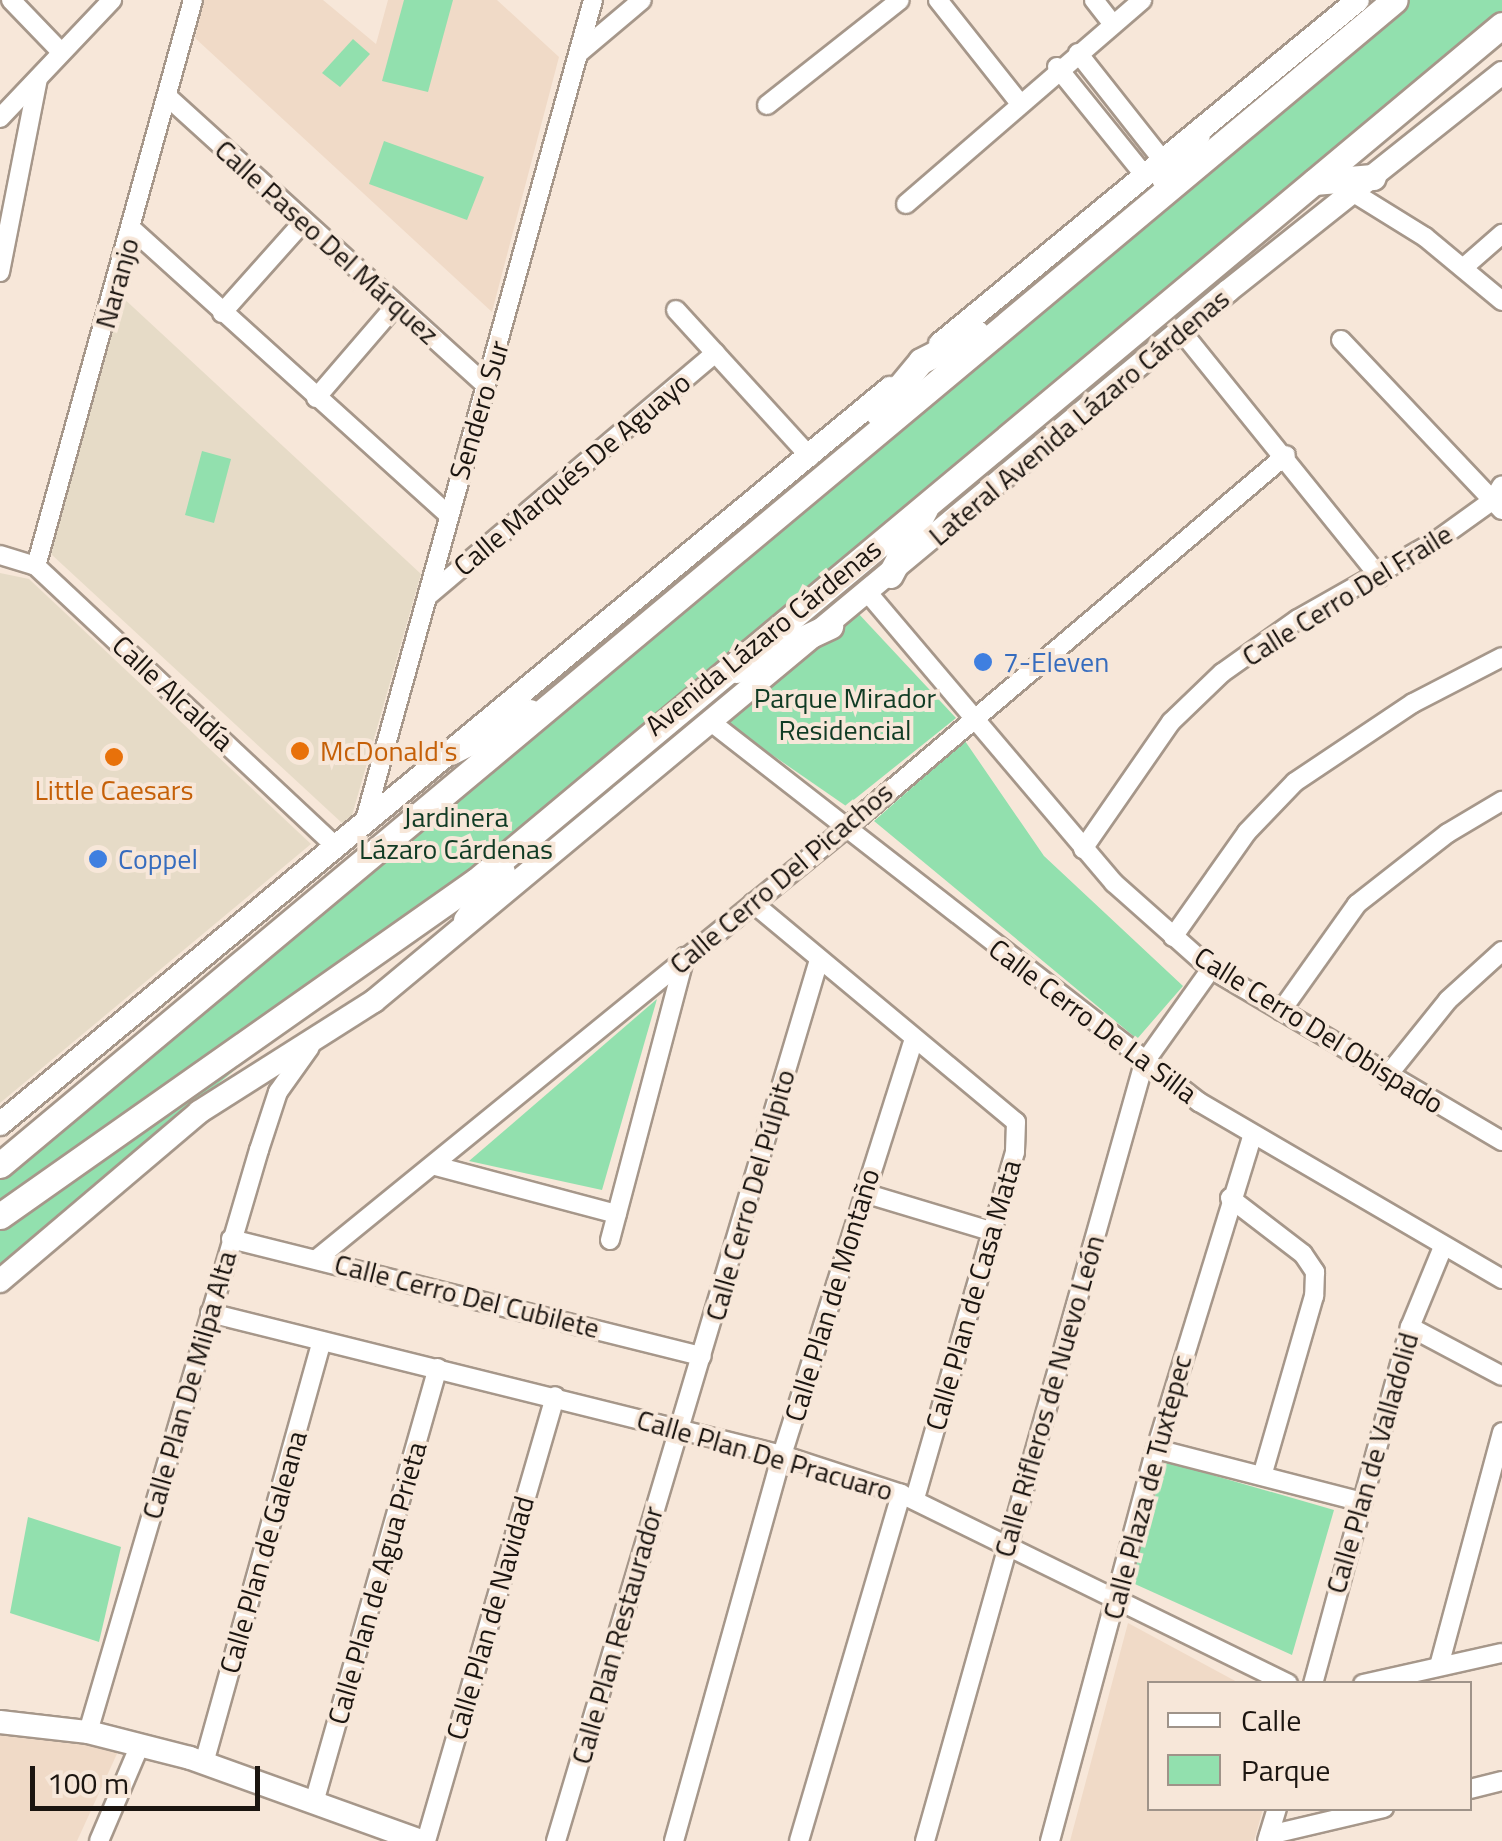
<!DOCTYPE html>
<meta charset="utf-8">
<style>
body{margin:0}
#map{position:relative;width:1502px;height:1841px;overflow:hidden;background:#f7e7d9;font-family:"Titillium Web",sans-serif}
div>[style]{position:absolute}
[style*='--x']{left:calc(var(--x)*1px);top:calc(var(--y)*1px);width:calc(var(--w)*1px);rotate:calc(var(--a)*1deg)}
.commercial>*{inset:0;background:#e6dbc7}
.built>*{inset:0;background:#f0dac7}
.green>*{inset:0;background:#92e0ae}
.roads{filter:drop-shadow(2px 0 #a6978a) drop-shadow(-2px 0 #a6978a) drop-shadow(0 2px #a6978a) drop-shadow(0 -2px #a6978a)}
.minor>*{height:18px;margin:-9px;padding:0 9px;transform-origin:9px;border-radius:9px;background:#fff}
.major>*{height:22px;margin:-11px;padding:0 11px;transform-origin:11px;border-radius:11px;background:#fff}
.highway>*{height:25px;margin:-12.5px;padding:0 12.5px;transform-origin:12.5px;border-radius:12.5px;background:#fff}
.dots>*{width:28px;height:28px;translate:-50% -50%;box-sizing:border-box;border:5px solid #f7e7d9;border-radius:50%}
span{translate:-50% -50%;white-space:nowrap;text-align:center;line-height:1.15;-webkit-text-stroke:8px #f7e7d9;paint-order:stroke}
.street-label{font-size:28px;color:#1b1510}
.shop-label{font-size:28px;color:#366cbe}
.left{translate:0 -50%;text-align:left}
.park-label{font-size:28px;color:#103b24}
.food-label{font-size:28px;color:#c56008}
.legend{position:absolute;left:1147px;top:1681px;width:325px;height:130px;box-sizing:border-box;background:#f7e7d9;border:2px solid #9f9389;margin:0;padding:12px 18px;list-style:none;font-size:30px;color:#1b1510}
.legend li{display:flex;align-items:center;gap:20px;height:50px}
.legend b{width:50px;border:2px solid #9f9389}
.scale{position:absolute;left:30px;top:1766px;width:230px;height:45px;box-sizing:border-box;border:5px solid #1b1510;border-top:0;padding-left:12px;font-size:30px;line-height:35px;white-space:nowrap;color:#1b1510;-webkit-text-stroke:8px #f7e7d9;paint-order:stroke}
</style>
<div id="map">
<div class="commercial">
<div style="clip-path:polygon(120px 295px,421px 574px,351px 819px,342px 823px,51px 554px)"></div>
<div style="clip-path:polygon(0 573px,29px 579px,311px 844px,0 1103px)"></div>
</div>
<div class="built">
<div style="clip-path:polygon(204px 0,323px 0,376px 44px,388px 0,497px 0,559px 57px,492px 312px,195px 38px)"></div>
<div style="clip-path:polygon(1128px 1623px,1239px 1683px,1150px 1684px,1150px 1808px,1263px 1809px,1254px 1841px,1070px 1841px)"></div>
<div style="clip-path:polygon(0 1730px,121px 1745px,77px 1841px,0 1841px)"></div>
</div>
<div class="green">
<div style="clip-path:polygon(404px 0,453px 0,428px 92px,382px 81px)"></div>
<div style="clip-path:polygon(1398px 0,1502px 0,1502px 17px,0 1265px,0 1168px)"></div>
<div style="clip-path:polygon(353px 39px,370px 54px,340px 87px,322px 73px)"></div>
<div style="clip-path:polygon(384px 141px,484px 177px,467px 220px,369px 184px)"></div>
<div style="clip-path:polygon(202px 451px,231px 459px,214px 523px,185px 515px)"></div>
<div style="clip-path:polygon(857px 612px,956px 718px,846px 806px,723px 721px)"></div>
<div style="clip-path:polygon(965px 741px,1044px 856px,1183px 986px,1137px 1039px,874px 821px)"></div>
<div style="clip-path:polygon(657px 999px,602px 1190px,469px 1161px)"></div>
<div style="clip-path:polygon(1160px 1460px,1334px 1510px,1292px 1655px,1126px 1580px)"></div>
<div style="clip-path:polygon(28px 1517px,121px 1547px,99px 1642px,10px 1613px)"></div>
</div>
<div class="roads">
<div class="minor">
<div style="--x:11;--y:0;--w:72;--a:46.1"></div>
<div style="--x:938;--y:0;--w:129;--a:51.6"></div>
<div style="--x:1094;--y:0;--w:31;--a:52"></div>
<div style="--x:579;--y:53;--w:82;--a:-40.1"></div>
<div style="--x:1078;--y:53;--w:139;--a:51.7"></div>
<div style="--x:1057;--y:67;--w:140;--a:51.1"></div>
<div style="--x:169;--y:98;--w:428;--a:42.2"></div>
<div style="--x:767;--y:105;--w:169;--a:-38.3"></div>
<div style="--x:0;--y:118;--w:163;--a:-46.5"></div>
<div style="--x:1354;--y:193;--w:84;--a:31.8"></div>
<div style="--x:1425;--y:237;--w:100;--a:39.7"></div>
<div style="--x:906;--y:204;--w:312;--a:-40.8"></div>
<div style="--x:132;--y:229;--w:426;--a:42.1"></div>
<div style="--x:1463;--y:268;--w:52;--a:-41.1"></div>
<div style="--x:0;--y:272;--w:197;--a:-78.9"></div>
<div style="--x:676;--y:310;--w:199;--a:47.6"></div>
<div style="--x:222;--y:313;--w:123;--a:-48.3"></div>
<div style="--x:1182;--y:332;--w:315;--a:51.1"></div>
<div style="--x:1341;--y:340;--w:234;--a:46.6"></div>
<div style="--x:316;--y:398;--w:123;--a:-49.3"></div>
<div style="--x:0;--y:555;--w:38;--a:17"></div>
<div style="--x:36;--y:566;--w:412;--a:43.1"></div>
<div style="--x:36;--y:566;--w:587;--a:-74.5"></div>
<div style="--x:868;--y:593;--w:380;--a:49.7"></div>
<div style="--x:1114;--y:883;--w:130;--a:41.6"></div>
<div style="--x:1211;--y:969;--w:338;--a:30.6"></div>
<div style="--x:429;--y:595;--w:375;--a:-40.2"></div>
<div style="--x:711;--y:722;--w:619;--a:37.91"></div>
<div style="--x:1199;--y:1102;--w:351;--a:30.3"></div>
<div style="--x:365;--y:820;--w:851;--a:-74.46"></div>
<div style="--x:1083;--y:849;--w:155;--a:-55.3"></div>
<div style="--x:1171;--y:722;--w:71;--a:-43.9"></div>
<div style="--x:1222;--y:673;--w:93;--a:-35.4"></div>
<div style="--x:1298;--y:619;--w:159;--a:-29.5"></div>
<div style="--x:1436;--y:541;--w:70;--a:-35.7"></div>
<div style="--x:1493;--y:500;--w:17;--a:-59"></div>
<div style="--x:753;--y:903;--w:342;--a:39.8"></div>
<div style="--x:1016;--y:1122;--w:30;--a:92"></div>
<div style="--x:1015;--y:1152;--w:361;--a:106.1"></div>
<div style="--x:1173;--y:937;--w:128;--a:-54.8"></div>
<div style="--x:1247;--y:832;--w:69;--a:-46.2"></div>
<div style="--x:1295;--y:782;--w:142;--a:-33.8"></div>
<div style="--x:1413;--y:703;--w:100;--a:-27.3"></div>
<div style="--x:1281;--y:1011;--w:131;--a:-54.6"></div>
<div style="--x:1357;--y:904;--w:115;--a:-38"></div>
<div style="--x:1448;--y:833;--w:63;--a:-30.7"></div>
<div style="--x:1387;--y:1076;--w:97;--a:-51.2"></div>
<div style="--x:1448;--y:1000;--w:73;--a:-42.2"></div>
<div style="--x:436;--y:1166;--w:187;--a:14.9"></div>
<div style="--x:864;--y:1193;--w:133;--a:16.7"></div>
<div style="--x:1230;--y:1198;--w:92;--a:37.5"></div>
<div style="--x:1303;--y:1254;--w:22;--a:56"></div>
<div style="--x:1315;--y:1272;--w:24;--a:92"></div>
<div style="--x:1314;--y:1296;--w:187;--a:106.1"></div>
<div style="--x:231;--y:1239;--w:485;--a:14"></div>
<div style="--x:610;--y:1240;--w:293;--a:-75.2"></div>
<div style="--x:318;--y:1258;--w:680;--a:-39.15"></div>
<div style="--x:845;--y:829;--w:578;--a:-40.3"></div>
<div style="--x:210;--y:1313;--w:589;--a:13.94"></div>
<div style="--x:782;--y:1455;--w:125;--a:18.1"></div>
<div style="--x:901;--y:1494;--w:431;--a:26.1"></div>
<div style="--x:1410;--y:1327;--w:104;--a:28"></div>
<div style="--x:1156;--y:1449;--w:210;--a:14.4"></div>
<div style="--x:1439;--y:1666;--w:242;--a:-74.9"></div>
<div style="--x:1313;--y:1684;--w:370;--a:-74.8"></div>
<div style="--x:1410;--y:1327;--w:87;--a:-67.6"></div>
<div style="--x:1363;--y:1684;--w:142;--a:-12.6"></div>
<div style="--x:88;--y:1732;--w:607;--a:-73.63"></div>
<div style="--x:259;--y:1150;--w:61;--a:-71.9"></div>
<div style="--x:278;--y:1092;--w:55;--a:-54.6"></div>
<div style="--x:204;--y:1763;--w:438;--a:-74.4"></div>
<div style="--x:1470;--y:1789;--w:33;--a:-14"></div>
<div style="--x:315;--y:1799;--w:448;--a:-74.1"></div>
<div style="--x:1269;--y:1835;--w:118;--a:-13.2"></div>
<div style="--x:99;--y:1841;--w:104;--a:-66.9"></div>
<div style="--x:426;--y:1841;--w:463;--a:-73.8"></div>
<div style="--x:556;--y:1841;--w:919;--a:-73.38"></div>
<div style="--x:674;--y:1841;--w:401;--a:-74.4"></div>
<div style="--x:782;--y:1455;--w:436;--a:-72.4"></div>
<div style="--x:799;--y:1841;--w:362;--a:-73.6"></div>
<div style="--x:925;--y:1841;--w:808;--a:-74.28"></div>
<div style="--x:1144;--y:1063;--w:115;--a:-54.5"></div>
<div style="--x:1050;--y:1841;--w:406;--a:-74.9"></div>
<div style="--x:1156;--y:1449;--w:327;--a:-72.9"></div>
<div style="--x:1267;--y:1841;--w:34;--a:-73"></div>
</div>
<div class="major">
<div style="--x:940;--y:344;--w:541;--a:-39.45"></div>
<div style="--x:0;--y:1124;--w:1155;--a:-39.59"></div>
<div style="--x:0;--y:1281;--w:261;--a:-40.3"></div>
<div style="--x:199;--y:1112;--w:207;--a:-32.4"></div>
<div style="--x:374;--y:1001;--w:1111;--a:-39.74"></div>
<div style="--x:1228;--y:291;--w:350;--a:-38.5"></div>
<div style="--x:0;--y:1722;--w:89;--a:6.5"></div>
<div style="--x:88;--y:1732;--w:105;--a:14.3"></div>
<div style="--x:190;--y:1758;--w:245;--a:19.8"></div>
</div>
<div class="highway">
<div style="--x:1164;--y:178;--w:55;--a:-53.1"></div>
<div style="--x:1314;--y:182;--w:59;--a:-4.8"></div>
<div style="--x:878;--y:413;--w:67;--a:-50.4"></div>
<div style="--x:921;--y:361;--w:62;--a:-27"></div>
<div style="--x:890;--y:575;--w:75;--a:-62.1"></div>
<div style="--x:736;--y:670;--w:104;--a:-25.1"></div>
<div style="--x:452;--y:751;--w:87;--a:-26.6"></div>
<div style="--x:466;--y:920;--w:60;--a:-53.1"></div>
<div style="--x:0;--y:1165;--w:1817;--a:-39.87"></div>
<div style="--x:0;--y:1216;--w:582;--a:-35.14"></div>
<div style="--x:476;--y:881;--w:1336;--a:-39.84"></div>
</div>
</div>
<div class="dots">
<div style="left:983px;top:662px;background:#3f7fe0"></div>
<div style="left:300px;top:751px;background:#e8710a"></div>
<div style="left:114px;top:757px;background:#e8710a"></div>
<div style="left:98px;top:859px;background:#3f7fe0"></div>
</div>
<div class="street-label">
<span style="left:327px;top:242px;rotate:42deg">Calle Paseo Del Márquez</span>
<span style="left:117px;top:283px;rotate:-74deg">Naranjo</span>
<span style="left:479px;top:410px;rotate:-73deg">Sendero Sur</span>
<span style="left:1079px;top:417px;rotate:-40deg">Lateral Avenida Lázaro Cárdenas</span>
<span style="left:572px;top:474px;rotate:-40deg">Calle Marqués De Aguayo</span>
<span style="left:1347px;top:595px;rotate:-32deg">Calle Cerro Del Fraile</span>
<span style="left:763px;top:637px;rotate:-39deg">Avenida Lázaro Cárdenas</span>
<span style="left:173px;top:693px;rotate:43deg">Calle Alcaldía</span>
<span style="left:781px;top:878px;rotate:-40deg">Calle Cerro Del Picachos</span>
<span style="left:1093px;top:1021px;rotate:37deg">Calle Cerro De La Silla</span>
<span style="left:1319px;top:1030px;rotate:32deg">Calle Cerro Del Obispado</span>
<span style="left:750px;top:1195px;rotate:-74deg">Calle Cerro Del Púlpito</span>
<span style="left:832px;top:1295px;rotate:-73deg">Calle Plan de Montaño</span>
<span style="left:973px;top:1295px;rotate:-74deg">Calle Plan de Casa Mata</span>
<span style="left:467px;top:1296px;rotate:14deg">Calle Cerro Del Cubilete</span>
<span style="left:189px;top:1385px;rotate:-74deg">Calle Plan De Milpa Alta</span>
<span style="left:1049px;top:1396px;rotate:-74deg">Calle Rifleros de Nuevo León</span>
<span style="left:765px;top:1455px;rotate:16deg">Calle Plan De Pracuaro</span>
<span style="left:1372px;top:1463px;rotate:-74deg">Calle Plan de Valladolid</span>
<span style="left:1147px;top:1487px;rotate:-75deg">Calle Plaza de Tuxtepec</span>
<span style="left:263px;top:1552px;rotate:-74deg">Calle Plan de Galeana</span>
<span style="left:377px;top:1583px;rotate:-74deg">Calle Plan de Agua Prieta</span>
<span style="left:490px;top:1618px;rotate:-74deg">Calle Plan de Navidad</span>
<span style="left:617px;top:1635px;rotate:-74deg">Calle Plan Restaurador</span>
</div>
<div class="shop-label">
<span class="left" style="left:1003px;top:662px">7-Eleven</span>
<span class="left" style="left:118px;top:859px">Coppel</span>
</div>
<div class="park-label">
<span style="left:845px;top:714px">Parque Mirador<br>Residencial</span>
<span style="left:456px;top:833px">Jardinera<br>Lázaro Cárdenas</span>
</div>
<div class="food-label">
<span class="left" style="left:320px;top:751px">McDonald's</span>
<span style="left:114px;top:790px">Little Caesars</span>
</div>
<ul class="legend">
<li><b style="height:12px;background:#fff"></b>Calle</li>
<li><b style="height:28px;background:#92e0ae"></b>Parque</li>
</ul>
<div class="scale">100 m</div>
</div>
